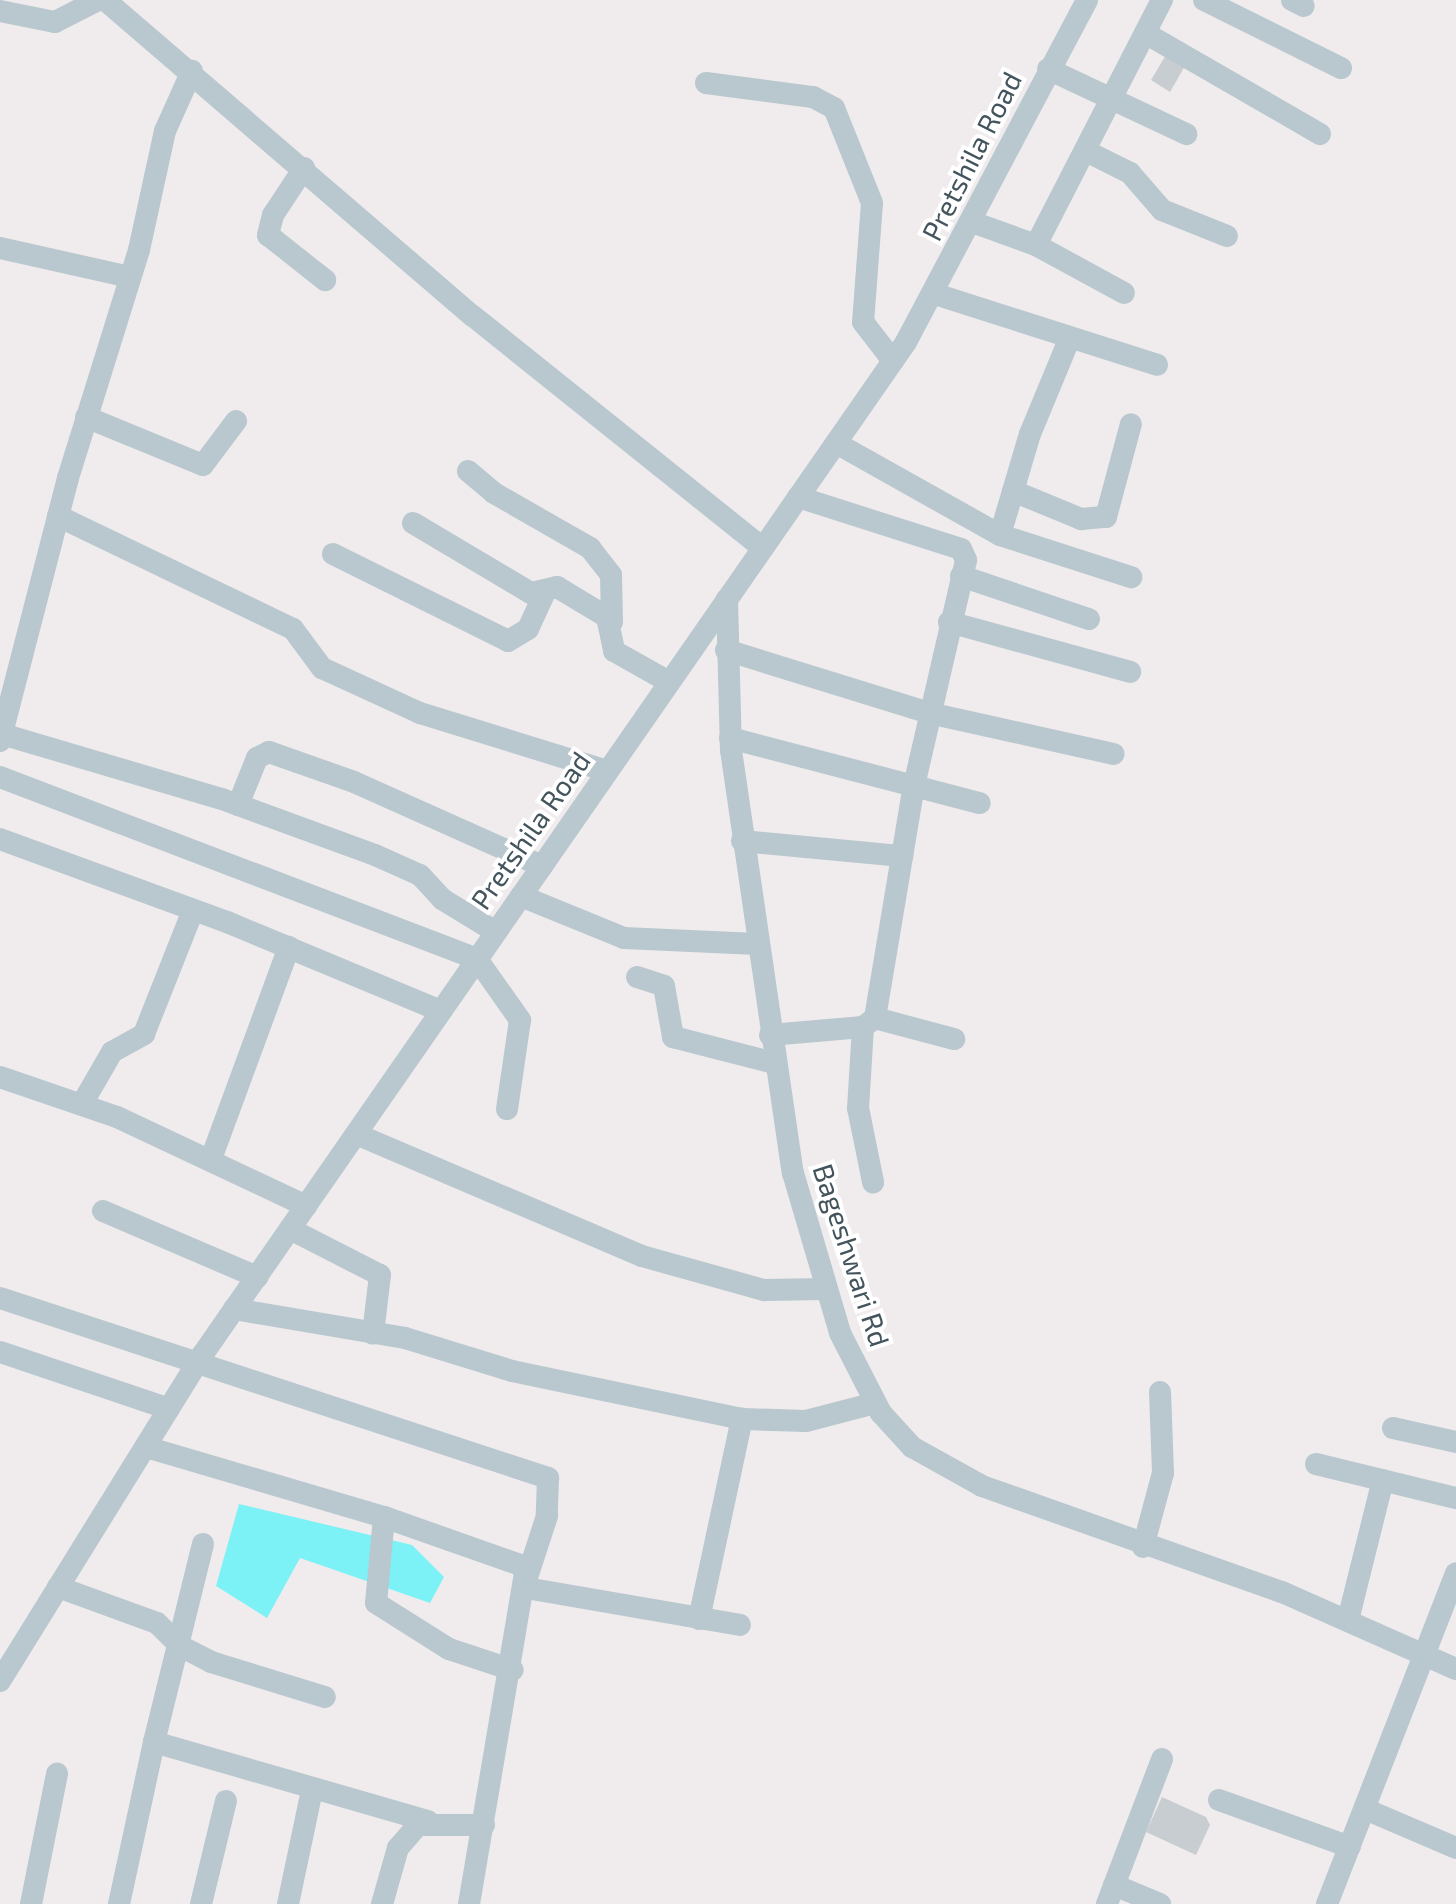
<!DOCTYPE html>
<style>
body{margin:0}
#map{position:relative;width:1456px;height:1904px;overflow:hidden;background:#f0eced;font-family:"Exo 2",sans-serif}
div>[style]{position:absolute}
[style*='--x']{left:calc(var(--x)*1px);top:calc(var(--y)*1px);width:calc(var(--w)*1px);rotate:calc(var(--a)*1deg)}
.water>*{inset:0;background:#7cf1f6}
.building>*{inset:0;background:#c8cdd2}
.minor>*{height:22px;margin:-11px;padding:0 11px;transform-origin:11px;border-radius:11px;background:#b9c8ce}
span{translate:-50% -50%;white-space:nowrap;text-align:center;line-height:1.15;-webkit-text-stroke:8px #fff;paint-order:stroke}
.street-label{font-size:28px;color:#43545c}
</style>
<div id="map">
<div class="water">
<div style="clip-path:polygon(239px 1504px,412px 1545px,444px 1577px,430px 1603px,300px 1558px,267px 1618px,216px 1586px)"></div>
</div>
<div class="building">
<div style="clip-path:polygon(1170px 48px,1189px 59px,1170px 92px,1151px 80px)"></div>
<div style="clip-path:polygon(1162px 1797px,1206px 1817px,1210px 1825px,1196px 1855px,1146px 1832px)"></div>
</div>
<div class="minor">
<div style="--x:105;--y:0;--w:485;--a:40.7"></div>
<div style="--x:473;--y:316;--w:371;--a:38.7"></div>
<div style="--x:1204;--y:0;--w:153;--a:26.4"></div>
<div style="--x:1292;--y:0;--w:13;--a:27"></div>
<div style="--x:0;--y:11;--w:56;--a:11.3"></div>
<div style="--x:55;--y:22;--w:48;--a:-27.1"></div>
<div style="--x:1145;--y:33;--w:202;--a:30"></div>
<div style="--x:1048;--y:69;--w:153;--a:25.2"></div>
<div style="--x:706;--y:83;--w:108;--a:7.5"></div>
<div style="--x:813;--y:97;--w:24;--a:28"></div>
<div style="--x:834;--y:108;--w:102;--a:68.2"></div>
<div style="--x:872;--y:203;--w:119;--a:94.3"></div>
<div style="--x:863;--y:322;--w:49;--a:52.4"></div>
<div style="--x:1086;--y:151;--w:49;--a:26.6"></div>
<div style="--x:1130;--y:173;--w:49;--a:49.1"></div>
<div style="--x:1162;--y:210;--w:70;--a:21.8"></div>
<div style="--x:304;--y:168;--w:56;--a:123.4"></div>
<div style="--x:273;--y:215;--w:21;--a:104"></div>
<div style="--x:268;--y:235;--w:73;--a:38.3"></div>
<div style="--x:972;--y:222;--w:68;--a:19.8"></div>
<div style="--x:1036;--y:245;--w:100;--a:28.6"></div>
<div style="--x:1036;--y:245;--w:276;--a:-62.8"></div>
<div style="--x:0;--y:248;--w:133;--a:12.6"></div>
<div style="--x:935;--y:294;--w:233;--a:17.7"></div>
<div style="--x:86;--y:417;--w:126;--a:22.3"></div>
<div style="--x:203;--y:465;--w:55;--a:-53.1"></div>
<div style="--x:836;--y:443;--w:188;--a:29.3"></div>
<div style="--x:1000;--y:535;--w:138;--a:17.8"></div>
<div style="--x:468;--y:471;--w:34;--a:40"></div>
<div style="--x:494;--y:493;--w:111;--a:29.8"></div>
<div style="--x:590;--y:548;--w:34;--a:52"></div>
<div style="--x:611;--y:575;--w:47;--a:88.8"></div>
<div style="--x:1013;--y:491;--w:74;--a:22.4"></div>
<div style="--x:1081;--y:519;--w:25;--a:-5"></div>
<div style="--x:1106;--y:517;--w:96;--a:-75"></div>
<div style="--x:58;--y:516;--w:261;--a:25.7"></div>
<div style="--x:293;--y:629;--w:49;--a:53.4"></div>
<div style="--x:322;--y:668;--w:108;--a:24.7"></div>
<div style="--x:420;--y:713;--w:196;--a:17.2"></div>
<div style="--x:413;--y:523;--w:137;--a:30.7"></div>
<div style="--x:531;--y:593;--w:27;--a:-13"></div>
<div style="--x:557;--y:587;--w:58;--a:31"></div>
<div style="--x:607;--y:617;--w:35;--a:78"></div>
<div style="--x:614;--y:651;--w:63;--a:29.4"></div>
<div style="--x:1000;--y:535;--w:105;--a:-73.5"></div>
<div style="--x:1030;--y:434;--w:102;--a:-67.5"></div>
<div style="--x:333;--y:554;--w:195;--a:26.4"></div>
<div style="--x:508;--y:641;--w:23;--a:-31"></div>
<div style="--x:528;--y:629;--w:41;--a:-65.3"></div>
<div style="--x:961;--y:576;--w:135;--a:18.6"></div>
<div style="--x:727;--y:599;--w:151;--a:88.5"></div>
<div style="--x:731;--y:750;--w:428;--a:81.7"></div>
<div style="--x:793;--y:1173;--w:167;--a:73.6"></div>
<div style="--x:840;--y:1333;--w:90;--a:62.9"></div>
<div style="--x:881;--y:1413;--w:46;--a:47.6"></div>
<div style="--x:912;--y:1447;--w:80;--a:29.1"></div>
<div style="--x:982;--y:1486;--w:318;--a:19.5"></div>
<div style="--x:1282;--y:1592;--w:190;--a:23.9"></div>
<div style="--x:949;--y:622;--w:188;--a:15.4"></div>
<div style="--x:726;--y:650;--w:213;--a:17.2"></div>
<div style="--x:929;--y:713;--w:189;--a:12.5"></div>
<div style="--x:2;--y:734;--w:229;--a:16.5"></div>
<div style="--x:222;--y:799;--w:163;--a:20.1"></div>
<div style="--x:375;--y:855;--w:49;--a:24"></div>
<div style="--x:420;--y:875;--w:33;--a:47"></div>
<div style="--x:442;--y:899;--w:63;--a:31.4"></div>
<div style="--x:730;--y:738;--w:258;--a:14.6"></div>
<div style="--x:0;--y:741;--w:272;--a:-75.5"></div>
<div style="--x:68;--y:478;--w:239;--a:-72.7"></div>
<div style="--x:139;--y:250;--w:122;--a:-77.7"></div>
<div style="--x:165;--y:131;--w:66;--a:-65.8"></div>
<div style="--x:0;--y:777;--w:511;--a:20.88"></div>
<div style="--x:477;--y:959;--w:75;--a:54.8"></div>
<div style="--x:520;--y:1020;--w:90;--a:98.3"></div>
<div style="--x:238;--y:805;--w:51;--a:-68"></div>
<div style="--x:257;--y:758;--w:13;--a:-27"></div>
<div style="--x:269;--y:752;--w:90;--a:19.4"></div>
<div style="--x:354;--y:782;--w:206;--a:24.1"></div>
<div style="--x:0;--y:839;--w:242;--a:20.1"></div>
<div style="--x:227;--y:922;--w:232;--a:22.6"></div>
<div style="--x:742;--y:841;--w:161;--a:5.4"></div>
<div style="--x:521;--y:896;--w:111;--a:22.2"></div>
<div style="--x:624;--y:938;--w:133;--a:2.6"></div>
<div style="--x:637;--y:977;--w:28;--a:18"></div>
<div style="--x:664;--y:986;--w:52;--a:80"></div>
<div style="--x:673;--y:1037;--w:104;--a:14.4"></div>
<div style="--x:875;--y:1018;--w:82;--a:14.9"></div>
<div style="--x:863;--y:1027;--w:81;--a:93.5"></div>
<div style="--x:858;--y:1108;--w:76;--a:78.5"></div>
<div style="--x:770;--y:1035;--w:93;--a:-4.9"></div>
<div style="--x:863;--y:1027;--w:15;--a:-37"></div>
<div style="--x:875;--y:1018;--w:231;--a:-80.5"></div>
<div style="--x:913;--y:790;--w:236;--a:-77"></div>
<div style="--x:966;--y:560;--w:12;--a:-114"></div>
<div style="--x:961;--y:549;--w:171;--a:-162.3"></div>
<div style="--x:0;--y:1077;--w:124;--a:18.9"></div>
<div style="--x:117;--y:1117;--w:209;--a:25.2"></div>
<div style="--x:82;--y:1104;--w:60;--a:-60"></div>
<div style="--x:112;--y:1052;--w:37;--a:-29"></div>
<div style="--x:144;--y:1034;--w:133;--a:-68.4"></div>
<div style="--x:356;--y:1134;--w:311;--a:23.1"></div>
<div style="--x:642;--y:1256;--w:127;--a:15.6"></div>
<div style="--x:764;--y:1290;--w:62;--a:-0.9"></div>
<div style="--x:211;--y:1159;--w:226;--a:-69.8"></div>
<div style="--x:103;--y:1211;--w:168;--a:23.2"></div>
<div style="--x:290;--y:1229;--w:101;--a:27.1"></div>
<div style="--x:380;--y:1275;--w:59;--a:96.8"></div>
<div style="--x:0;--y:1298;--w:577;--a:18.18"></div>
<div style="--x:548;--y:1478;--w:38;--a:92"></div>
<div style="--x:547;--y:1516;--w:61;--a:108.1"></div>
<div style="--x:234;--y:1309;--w:173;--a:9.6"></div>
<div style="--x:405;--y:1338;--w:112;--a:17.1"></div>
<div style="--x:512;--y:1371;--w:235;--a:11.8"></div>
<div style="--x:742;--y:1419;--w:64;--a:1.8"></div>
<div style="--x:806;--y:1421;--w:71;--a:-14.6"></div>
<div style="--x:0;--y:1352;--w:178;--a:18.6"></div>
<div style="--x:1393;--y:1428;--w:65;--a:12.5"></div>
<div style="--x:146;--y:1447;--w:248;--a:16.4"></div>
<div style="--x:384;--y:1517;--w:151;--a:19.4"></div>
<div style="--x:526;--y:1567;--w:342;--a:99.6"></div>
<div style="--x:1316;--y:1464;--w:144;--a:13.7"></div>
<div style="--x:384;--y:1517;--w:86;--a:95.3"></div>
<div style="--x:376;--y:1603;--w:86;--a:32.2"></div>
<div style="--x:449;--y:1649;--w:67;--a:18.2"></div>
<div style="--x:203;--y:1544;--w:204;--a:103.9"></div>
<div style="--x:154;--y:1742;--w:285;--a:16.1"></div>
<div style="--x:1143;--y:1547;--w:77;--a:-74.9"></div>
<div style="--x:1163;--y:1473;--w:81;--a:-92.1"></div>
<div style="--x:58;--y:1587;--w:105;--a:20"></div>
<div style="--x:157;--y:1623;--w:33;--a:45"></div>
<div style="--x:180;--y:1646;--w:35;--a:27"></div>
<div style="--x:211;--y:1662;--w:119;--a:17.1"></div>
<div style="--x:526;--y:1588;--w:217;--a:9.8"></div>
<div style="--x:699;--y:1619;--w:205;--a:-77.9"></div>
<div style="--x:1348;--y:1620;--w:144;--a:-76"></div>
<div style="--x:0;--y:1681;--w:385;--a:-58.2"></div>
<div style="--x:203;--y:1354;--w:1232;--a:-55.21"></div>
<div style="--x:906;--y:342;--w:387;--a:-62.1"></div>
<div style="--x:1219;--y:1800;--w:139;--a:19.7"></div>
<div style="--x:1365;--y:1809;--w:99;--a:23.2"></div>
<div style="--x:1114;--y:1885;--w:50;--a:22.4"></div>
<div style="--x:31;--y:1904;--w:133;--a:-78.7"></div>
<div style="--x:119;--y:1904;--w:166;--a:-77.8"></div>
<div style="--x:201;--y:1904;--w:106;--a:-76.4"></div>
<div style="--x:288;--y:1904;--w:116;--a:-78.1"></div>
<div style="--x:382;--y:1904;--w:58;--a:-74.1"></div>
<div style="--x:398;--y:1848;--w:30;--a:-49"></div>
<div style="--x:418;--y:1825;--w:66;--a:0"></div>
<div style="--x:1107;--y:1904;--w:155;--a:-69.2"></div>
<div style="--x:1327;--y:1904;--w:355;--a:-68.7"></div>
</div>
<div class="street-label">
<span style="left:971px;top:156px;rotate:-63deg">Pretshila Road</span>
<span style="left:530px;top:830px;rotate:-55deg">Pretshila Road</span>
<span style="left:852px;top:1255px;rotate:72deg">Bageshwari Rd</span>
</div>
</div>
